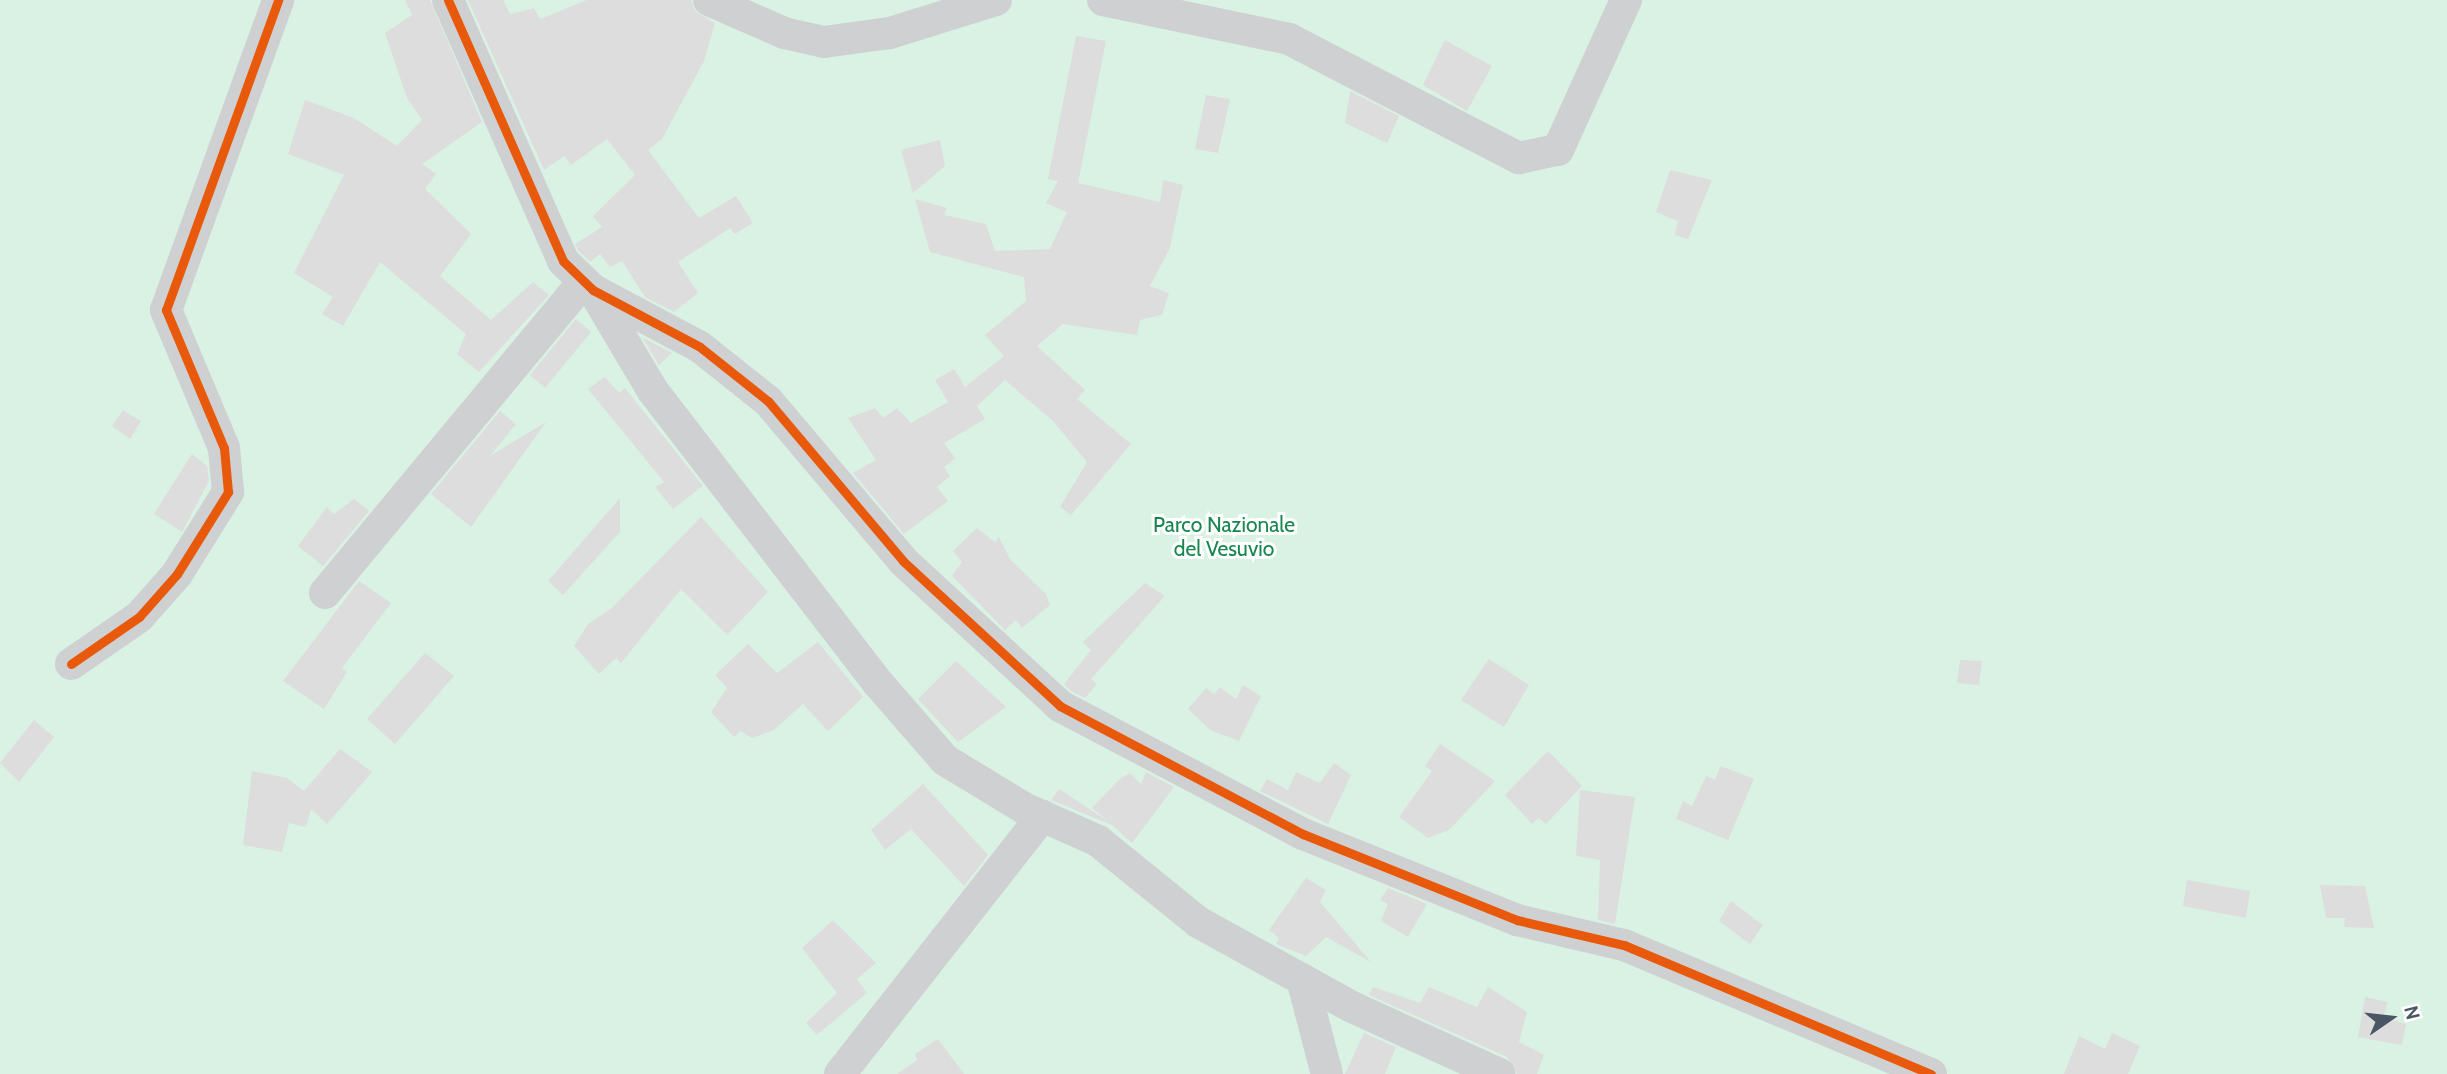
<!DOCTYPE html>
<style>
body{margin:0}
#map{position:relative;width:2447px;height:1074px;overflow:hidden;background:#f4f4f4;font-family:Cabin,sans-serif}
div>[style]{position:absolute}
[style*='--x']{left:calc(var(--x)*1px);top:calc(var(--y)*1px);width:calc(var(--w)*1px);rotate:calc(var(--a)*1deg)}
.green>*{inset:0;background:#d9f2e3}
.building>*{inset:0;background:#ddddde}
.street>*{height:32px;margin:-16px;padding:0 16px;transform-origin:16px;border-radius:16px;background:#ced0d2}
.cycleway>*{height:9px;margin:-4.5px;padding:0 4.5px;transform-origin:4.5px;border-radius:4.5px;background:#e8590c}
span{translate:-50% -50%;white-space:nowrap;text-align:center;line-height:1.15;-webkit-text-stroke:6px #fff;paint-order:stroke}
.park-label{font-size:21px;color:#17864f}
.north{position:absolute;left:2356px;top:983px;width:70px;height:70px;-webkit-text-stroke:5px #fff;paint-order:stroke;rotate:76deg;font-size:19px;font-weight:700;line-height:28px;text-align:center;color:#4a5661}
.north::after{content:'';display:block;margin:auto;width:24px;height:32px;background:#4a5661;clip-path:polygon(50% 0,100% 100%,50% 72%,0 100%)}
</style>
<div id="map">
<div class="green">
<div style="clip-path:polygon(0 0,2447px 0,2447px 1074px,0 1074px)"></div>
</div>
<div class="building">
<div style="clip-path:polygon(405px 0,430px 0,482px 122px,422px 164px,436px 174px,425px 189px,471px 234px,440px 276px,491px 320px,533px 282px,549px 295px,479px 372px,457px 354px,466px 334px,380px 262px,343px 326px,322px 314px,333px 297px,294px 273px,344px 175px,288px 154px,305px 100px,354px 118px,397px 146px,422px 120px,407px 98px,385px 33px,412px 15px)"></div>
<div style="clip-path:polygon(468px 0,503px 0,510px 14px,534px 8px,540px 19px,587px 0,691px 0,695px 11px,715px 23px,704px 61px,662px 139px,648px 150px,699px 218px,736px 196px,753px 223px,735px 234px,730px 228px,678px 262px,698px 293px,674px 312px,645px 297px,622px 261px,610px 267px,600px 254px,590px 262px,578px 250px,575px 244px,602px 227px,593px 216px,635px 175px,607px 139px,571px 165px,564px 156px,544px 170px)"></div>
<div style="clip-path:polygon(1076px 36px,1106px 41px,1078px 183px,1160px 202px,1163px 180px,1183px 185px,1170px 248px,1150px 286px,1169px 293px,1162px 315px,1140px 320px,1137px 335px,1063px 324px,1037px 346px,1085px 390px,1077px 399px,1131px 444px,1071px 515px,1060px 507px,1087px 462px,1053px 421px,1005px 380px,977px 406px,985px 419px,944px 443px,955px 458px,944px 467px,950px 476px,937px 487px,948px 501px,904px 534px,853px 473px,876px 460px,848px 418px,875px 408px,883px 418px,897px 408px,911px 423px,948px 402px,935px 380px,954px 369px,965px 387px,1004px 356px,985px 335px,1026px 301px,1024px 277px,930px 252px,915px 199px,947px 208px,944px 215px,986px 224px,995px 251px,1050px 249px,1067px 212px,1046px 203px,1058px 181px,1048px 179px)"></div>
<div style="clip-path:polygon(1445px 40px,1492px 66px,1467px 111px,1423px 85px)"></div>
<div style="clip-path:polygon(1350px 91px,1399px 116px,1387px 143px,1345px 123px)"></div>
<div style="clip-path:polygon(1206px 95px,1230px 99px,1218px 153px,1195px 149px)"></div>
<div style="clip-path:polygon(940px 140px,945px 166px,913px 193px,901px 150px)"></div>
<div style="clip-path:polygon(1670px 170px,1712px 180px,1688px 239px,1675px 235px,1678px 221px,1656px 212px)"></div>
<div style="clip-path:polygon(576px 319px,591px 332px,545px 388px,530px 375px)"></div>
<div style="clip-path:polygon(642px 337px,672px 353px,659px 365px)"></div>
<div style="clip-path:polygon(605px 377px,619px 393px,625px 388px,703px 486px,673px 509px,655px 487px,664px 482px,588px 389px)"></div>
<div style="clip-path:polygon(123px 410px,141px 421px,130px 439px,112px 426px)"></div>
<div style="clip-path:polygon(500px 411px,516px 424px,490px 456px,546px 422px,471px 527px,431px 494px)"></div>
<div style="clip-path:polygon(192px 454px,207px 466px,209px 481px,182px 532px,154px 514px)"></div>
<div style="clip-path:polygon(620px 498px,620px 532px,563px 595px,548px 581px)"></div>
<div style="clip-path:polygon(354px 499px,369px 511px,323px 566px,298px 546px,327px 507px,334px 514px)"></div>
<div style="clip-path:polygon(701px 517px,768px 592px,727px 635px,681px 589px,621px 663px,616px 658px,599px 674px,574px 646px,588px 624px,612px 608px)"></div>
<div style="clip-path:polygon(977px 528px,995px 542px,999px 537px,1010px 559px,1046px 594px,1050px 605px,1022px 628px,1016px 620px,1005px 630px,952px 576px,962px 562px,953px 551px)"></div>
<div style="clip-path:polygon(359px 581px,391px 603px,342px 668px,347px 672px,324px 709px,283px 681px)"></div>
<div style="clip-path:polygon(1145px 583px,1165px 596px,1091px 679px,1097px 684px,1085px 698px,1071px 691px,1064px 684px,1091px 650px,1083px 642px)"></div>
<div style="clip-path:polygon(818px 642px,863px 697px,828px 731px,803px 704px,774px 730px,752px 738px,741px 731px,734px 737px,711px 712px,727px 688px,715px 675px,748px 644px,777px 673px)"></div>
<div style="clip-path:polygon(425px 653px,454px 676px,395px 744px,367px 719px)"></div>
<div style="clip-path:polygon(1489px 659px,1529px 685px,1504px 727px,1461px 700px)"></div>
<div style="clip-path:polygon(1960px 660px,1982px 661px,1979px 685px,1957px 683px)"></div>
<div style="clip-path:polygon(956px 661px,1006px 707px,958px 742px,918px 699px)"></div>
<div style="clip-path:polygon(1243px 685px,1261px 696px,1239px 741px,1210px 730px,1188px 709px,1206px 688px,1214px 694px,1220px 687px,1236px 699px)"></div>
<div style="clip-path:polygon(34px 720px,54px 737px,19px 782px,0 763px)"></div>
<div style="clip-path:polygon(1440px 744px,1495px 781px,1449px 830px,1428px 838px,1399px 817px,1432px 771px,1425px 766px)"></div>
<div style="clip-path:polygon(340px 749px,372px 772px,327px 824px,311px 809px,306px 827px,289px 823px,282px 852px,243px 845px,252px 771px,287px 778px,304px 791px)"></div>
<div style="clip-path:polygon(1548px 751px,1582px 786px,1546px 824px,1539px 818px,1532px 824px,1505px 795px)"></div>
<div style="clip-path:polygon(1334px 763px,1351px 775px,1328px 824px,1260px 791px,1267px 779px,1288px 790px,1296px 772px,1320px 783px)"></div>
<div style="clip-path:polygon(1721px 766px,1754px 779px,1728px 840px,1676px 819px,1683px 801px,1692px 806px,1706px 776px,1715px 779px)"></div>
<div style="clip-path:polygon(1146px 772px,1174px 787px,1132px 843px,1112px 825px,1051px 800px,1059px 789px,1109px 822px,1092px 808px,1120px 779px,1130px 773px,1141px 784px)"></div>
<div style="clip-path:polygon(923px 784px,988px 855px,964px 886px,911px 829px,885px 850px,871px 830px)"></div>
<div style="clip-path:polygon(1580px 790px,1635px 797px,1615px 924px,1598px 920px,1600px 860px,1576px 856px)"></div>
<div style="clip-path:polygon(1306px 878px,1326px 890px,1320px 902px,1371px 962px,1326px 937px,1306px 956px,1276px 944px,1279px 938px,1269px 930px)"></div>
<div style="clip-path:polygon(2187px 880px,2250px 891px,2246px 918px,2183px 906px)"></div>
<div style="clip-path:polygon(2320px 885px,2365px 886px,2374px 928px,2344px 927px,2345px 918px,2326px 918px)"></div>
<div style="clip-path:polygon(1388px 888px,1427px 904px,1408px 937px,1381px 921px,1388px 904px,1380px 900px)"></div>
<div style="clip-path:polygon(1731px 901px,1763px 925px,1750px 944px,1719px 921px)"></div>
<div style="clip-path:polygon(833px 920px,876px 963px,857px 979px,867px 993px,817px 1035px,806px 1023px,837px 993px,802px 948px)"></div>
<div style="clip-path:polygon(1373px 987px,1420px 1003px,1429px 987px,1477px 1007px,1488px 987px,1527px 1012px,1519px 1042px,1544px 1055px,1537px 1074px,1517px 1074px,1507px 1057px,1369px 995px)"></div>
<div style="clip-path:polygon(2365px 997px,2388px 1002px,2383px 1017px,2406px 1024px,2402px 1045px,2358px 1037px)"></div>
<div style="clip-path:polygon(1364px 1033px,1396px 1047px,1385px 1074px,1345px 1074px)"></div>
<div style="clip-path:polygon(2112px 1033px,2140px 1046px,2128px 1074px,2064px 1074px,2079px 1036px,2105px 1049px)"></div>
<div style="clip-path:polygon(938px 1039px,964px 1074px,897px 1074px,917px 1060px,915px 1054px)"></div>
</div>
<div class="street">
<div style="--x:448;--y:0;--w:285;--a:66.2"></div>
<div style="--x:563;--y:261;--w:42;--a:44"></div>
<div style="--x:593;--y:290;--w:121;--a:28"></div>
<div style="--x:700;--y:347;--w:87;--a:38.5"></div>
<div style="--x:768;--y:401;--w:209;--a:49.8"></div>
<div style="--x:903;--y:561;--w:214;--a:42.7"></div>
<div style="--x:1060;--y:706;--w:275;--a:27.8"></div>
<div style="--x:1303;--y:834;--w:231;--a:21.9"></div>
<div style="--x:1517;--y:920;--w:110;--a:13.2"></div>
<div style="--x:1624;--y:945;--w:333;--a:22.8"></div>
<div style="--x:709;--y:0;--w:82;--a:23.7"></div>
<div style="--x:784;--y:33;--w:41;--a:12.7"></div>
<div style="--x:824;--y:42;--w:67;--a:-7.8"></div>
<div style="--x:890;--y:33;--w:111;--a:-17.3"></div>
<div style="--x:1103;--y:0;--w:190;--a:11.8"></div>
<div style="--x:1289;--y:39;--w:259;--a:27.4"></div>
<div style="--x:1519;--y:158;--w:40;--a:-12"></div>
<div style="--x:1558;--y:150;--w:165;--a:-65.6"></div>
<div style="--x:593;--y:290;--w:117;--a:59.3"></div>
<div style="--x:653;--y:391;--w:369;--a:52.4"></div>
<div style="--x:878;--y:683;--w:102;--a:49"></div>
<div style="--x:945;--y:760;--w:92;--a:31.3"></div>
<div style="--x:1024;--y:808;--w:81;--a:24"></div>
<div style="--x:1098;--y:841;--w:129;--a:39"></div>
<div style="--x:1198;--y:922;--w:176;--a:28.9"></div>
<div style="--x:1352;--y:1007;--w:162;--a:24.5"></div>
<div style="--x:325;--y:593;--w:405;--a:-50.3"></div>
<div style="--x:71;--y:664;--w:83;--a:-34.7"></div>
<div style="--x:139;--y:617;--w:57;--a:-48.5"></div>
<div style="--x:177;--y:574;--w:97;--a:-58.1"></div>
<div style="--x:228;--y:492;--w:44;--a:-95.2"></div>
<div style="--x:224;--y:448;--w:150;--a:-112.8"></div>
<div style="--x:166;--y:310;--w:330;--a:-70.1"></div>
<div style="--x:1302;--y:979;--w:98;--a:75.3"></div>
<div style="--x:840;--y:1074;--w:328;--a:-51.9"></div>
</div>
<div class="cycleway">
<div style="--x:448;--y:0;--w:285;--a:66.2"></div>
<div style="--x:563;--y:261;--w:42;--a:44"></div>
<div style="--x:593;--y:290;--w:121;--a:28"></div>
<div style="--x:700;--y:347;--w:87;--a:38.5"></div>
<div style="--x:768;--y:401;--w:209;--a:49.8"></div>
<div style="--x:903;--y:561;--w:214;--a:42.7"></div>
<div style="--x:1060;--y:706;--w:275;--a:27.8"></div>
<div style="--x:1303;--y:834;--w:231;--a:21.9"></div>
<div style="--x:1517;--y:920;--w:110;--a:13.2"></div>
<div style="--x:1624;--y:945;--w:333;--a:22.8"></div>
<div style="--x:71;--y:664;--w:83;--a:-34.7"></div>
<div style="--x:139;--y:617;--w:57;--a:-48.5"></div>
<div style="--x:177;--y:574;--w:97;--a:-58.1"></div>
<div style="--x:228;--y:492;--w:44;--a:-95.2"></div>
<div style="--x:224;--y:448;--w:150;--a:-112.8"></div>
<div style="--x:166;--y:310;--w:330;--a:-70.1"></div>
</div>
<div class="park-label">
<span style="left:1224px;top:537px">Parco Nazionale<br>del Vesuvio</span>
</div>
<div class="north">N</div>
</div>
